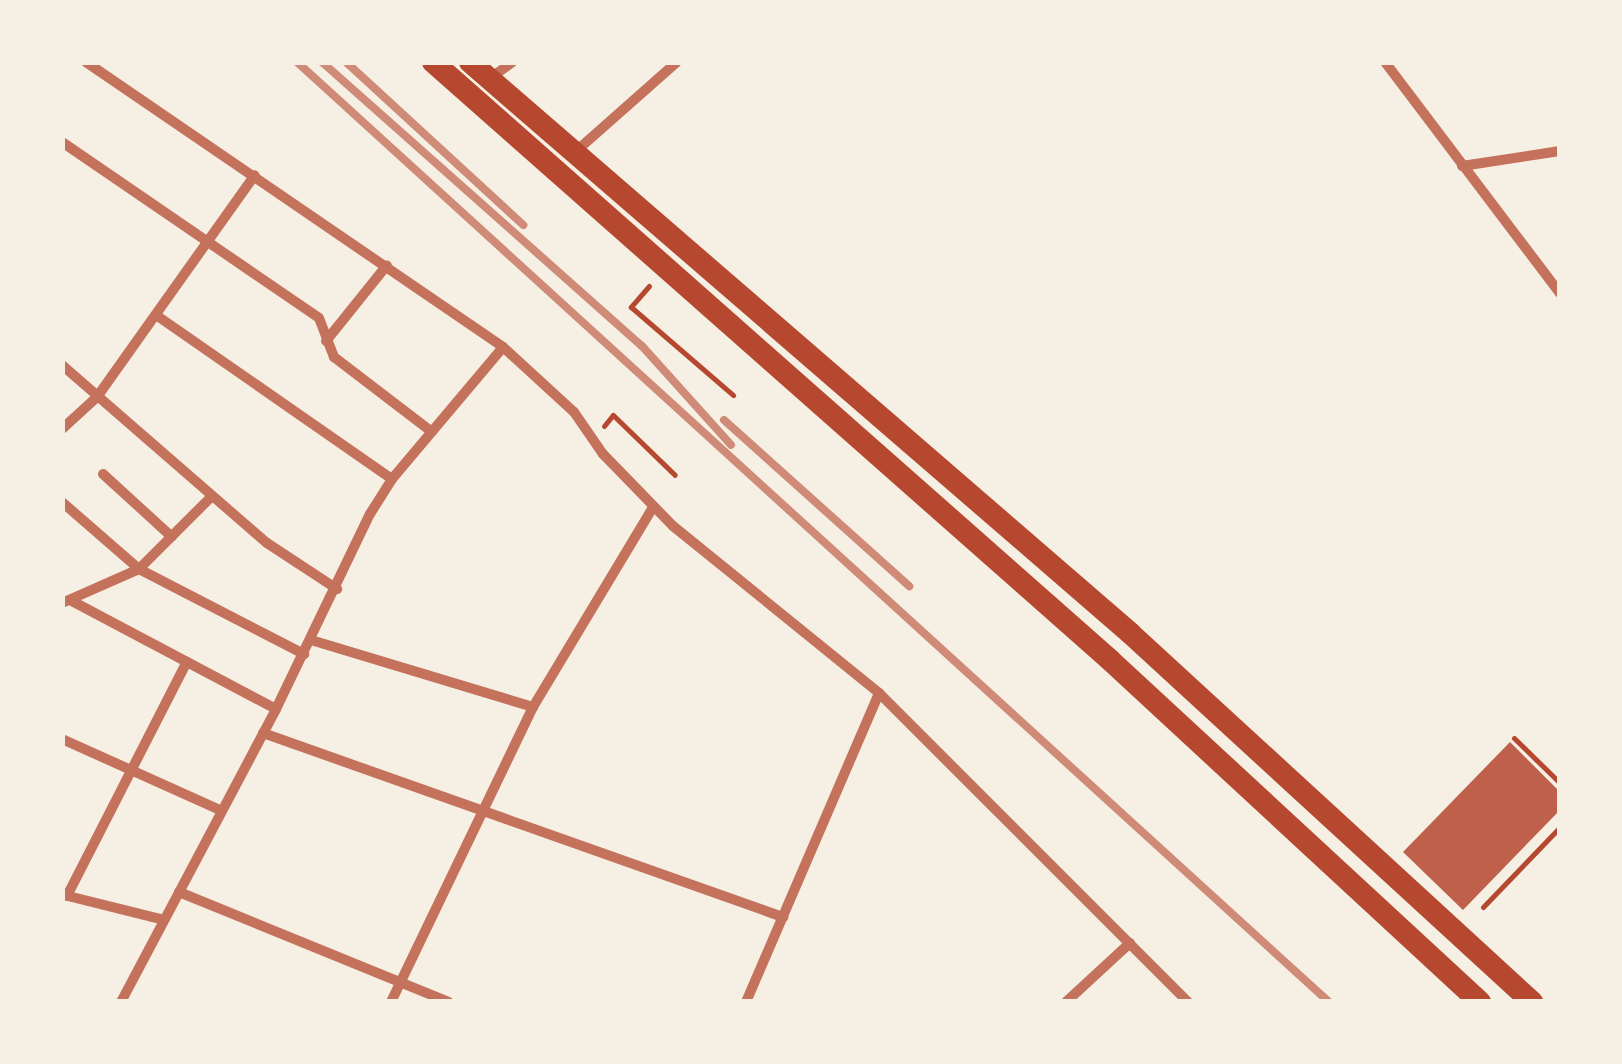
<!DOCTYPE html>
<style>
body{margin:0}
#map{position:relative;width:1622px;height:1064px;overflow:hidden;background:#f6efe4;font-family:Lora,serif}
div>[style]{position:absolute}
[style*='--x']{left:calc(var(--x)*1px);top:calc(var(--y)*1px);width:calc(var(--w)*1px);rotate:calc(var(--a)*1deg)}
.building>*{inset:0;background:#bf614a}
.path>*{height:5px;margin:-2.5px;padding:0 2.5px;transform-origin:2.5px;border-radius:2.5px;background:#b5482f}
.minor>*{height:10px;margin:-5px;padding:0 5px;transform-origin:5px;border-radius:5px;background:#c5725c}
.primary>*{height:22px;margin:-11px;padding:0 11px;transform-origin:11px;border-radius:11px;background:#b5482f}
.rail>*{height:8px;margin:-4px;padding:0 4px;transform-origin:4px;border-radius:4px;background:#cf8b77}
span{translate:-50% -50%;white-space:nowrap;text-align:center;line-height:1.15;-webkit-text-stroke:10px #f6efe4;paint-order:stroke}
.frame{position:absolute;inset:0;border:65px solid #f6efe4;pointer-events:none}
</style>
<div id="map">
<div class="building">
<div style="clip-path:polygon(1510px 742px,1560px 792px,1560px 810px,1463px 910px,1403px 852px)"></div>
</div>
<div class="path">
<div style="--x:649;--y:286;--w:28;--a:131"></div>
<div style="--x:631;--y:307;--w:135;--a:40.8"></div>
<div style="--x:604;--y:426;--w:14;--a:-51"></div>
<div style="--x:613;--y:415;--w:86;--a:44.1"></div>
<div style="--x:1514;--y:738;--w:64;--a:44.4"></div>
<div style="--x:1483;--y:907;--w:111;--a:-46.1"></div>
</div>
<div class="minor">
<div style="--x:86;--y:62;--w:505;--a:34.35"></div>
<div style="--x:503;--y:347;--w:96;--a:42.5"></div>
<div style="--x:574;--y:412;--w:51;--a:55.4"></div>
<div style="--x:603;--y:454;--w:100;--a:45.8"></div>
<div style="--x:673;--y:526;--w:265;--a:39"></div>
<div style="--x:879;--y:693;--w:437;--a:45"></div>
<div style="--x:1385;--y:62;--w:290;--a:52.9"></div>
<div style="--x:489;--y:79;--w:29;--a:-36"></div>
<div style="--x:62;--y:142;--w:311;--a:34.4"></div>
<div style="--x:319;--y:318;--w:42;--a:69"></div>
<div style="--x:334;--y:357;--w:123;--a:37.4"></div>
<div style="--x:574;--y:153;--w:137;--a:-41.5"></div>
<div style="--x:1462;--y:166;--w:99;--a:-8.7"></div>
<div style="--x:156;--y:315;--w:287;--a:34.8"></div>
<div style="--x:326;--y:341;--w:97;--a:-51.2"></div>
<div style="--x:62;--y:365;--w:271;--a:41"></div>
<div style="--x:267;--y:543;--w:84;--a:33.3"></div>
<div style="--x:62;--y:429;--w:47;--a:-42.4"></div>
<div style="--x:97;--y:397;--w:272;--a:-54.6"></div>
<div style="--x:103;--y:474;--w:93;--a:42.4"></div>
<div style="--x:62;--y:502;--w:102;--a:41"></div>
<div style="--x:139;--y:569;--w:186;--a:27.3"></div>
<div style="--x:70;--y:600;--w:233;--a:27.9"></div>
<div style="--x:62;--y:603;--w:84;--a:-23.8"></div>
<div style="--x:139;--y:569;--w:103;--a:-45"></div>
<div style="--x:311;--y:640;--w:232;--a:16.8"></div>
<div style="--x:263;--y:733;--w:552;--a:19.49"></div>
<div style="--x:62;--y:739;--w:175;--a:24.2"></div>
<div style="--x:179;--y:892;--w:291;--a:22.2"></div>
<div style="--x:64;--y:895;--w:103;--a:14"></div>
<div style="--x:67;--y:896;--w:263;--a:-62.9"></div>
<div style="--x:121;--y:1002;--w:331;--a:-62.1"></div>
<div style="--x:276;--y:709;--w:216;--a:-64.3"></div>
<div style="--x:370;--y:514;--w:41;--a:-57.8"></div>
<div style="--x:392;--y:479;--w:172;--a:-49.9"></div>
<div style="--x:391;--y:1002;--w:327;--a:-64.3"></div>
<div style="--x:533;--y:707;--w:233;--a:-59"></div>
<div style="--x:746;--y:1002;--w:336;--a:-66.7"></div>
<div style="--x:1066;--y:1002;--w:87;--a:-42.7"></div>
</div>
<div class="primary">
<div style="--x:433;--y:62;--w:903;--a:41.45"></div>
<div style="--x:1110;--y:660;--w:504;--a:42.75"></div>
<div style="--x:470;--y:62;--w:873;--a:40.86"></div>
<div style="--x:1130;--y:633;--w:546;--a:42.55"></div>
</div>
<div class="rail">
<div style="--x:297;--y:62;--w:1396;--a:42.33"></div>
<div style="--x:322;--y:62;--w:428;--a:41.6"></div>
<div style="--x:642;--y:346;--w:133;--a:48"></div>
<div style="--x:346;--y:62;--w:241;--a:42.6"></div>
<div style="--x:724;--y:420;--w:249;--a:41.9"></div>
</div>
<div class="frame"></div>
</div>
